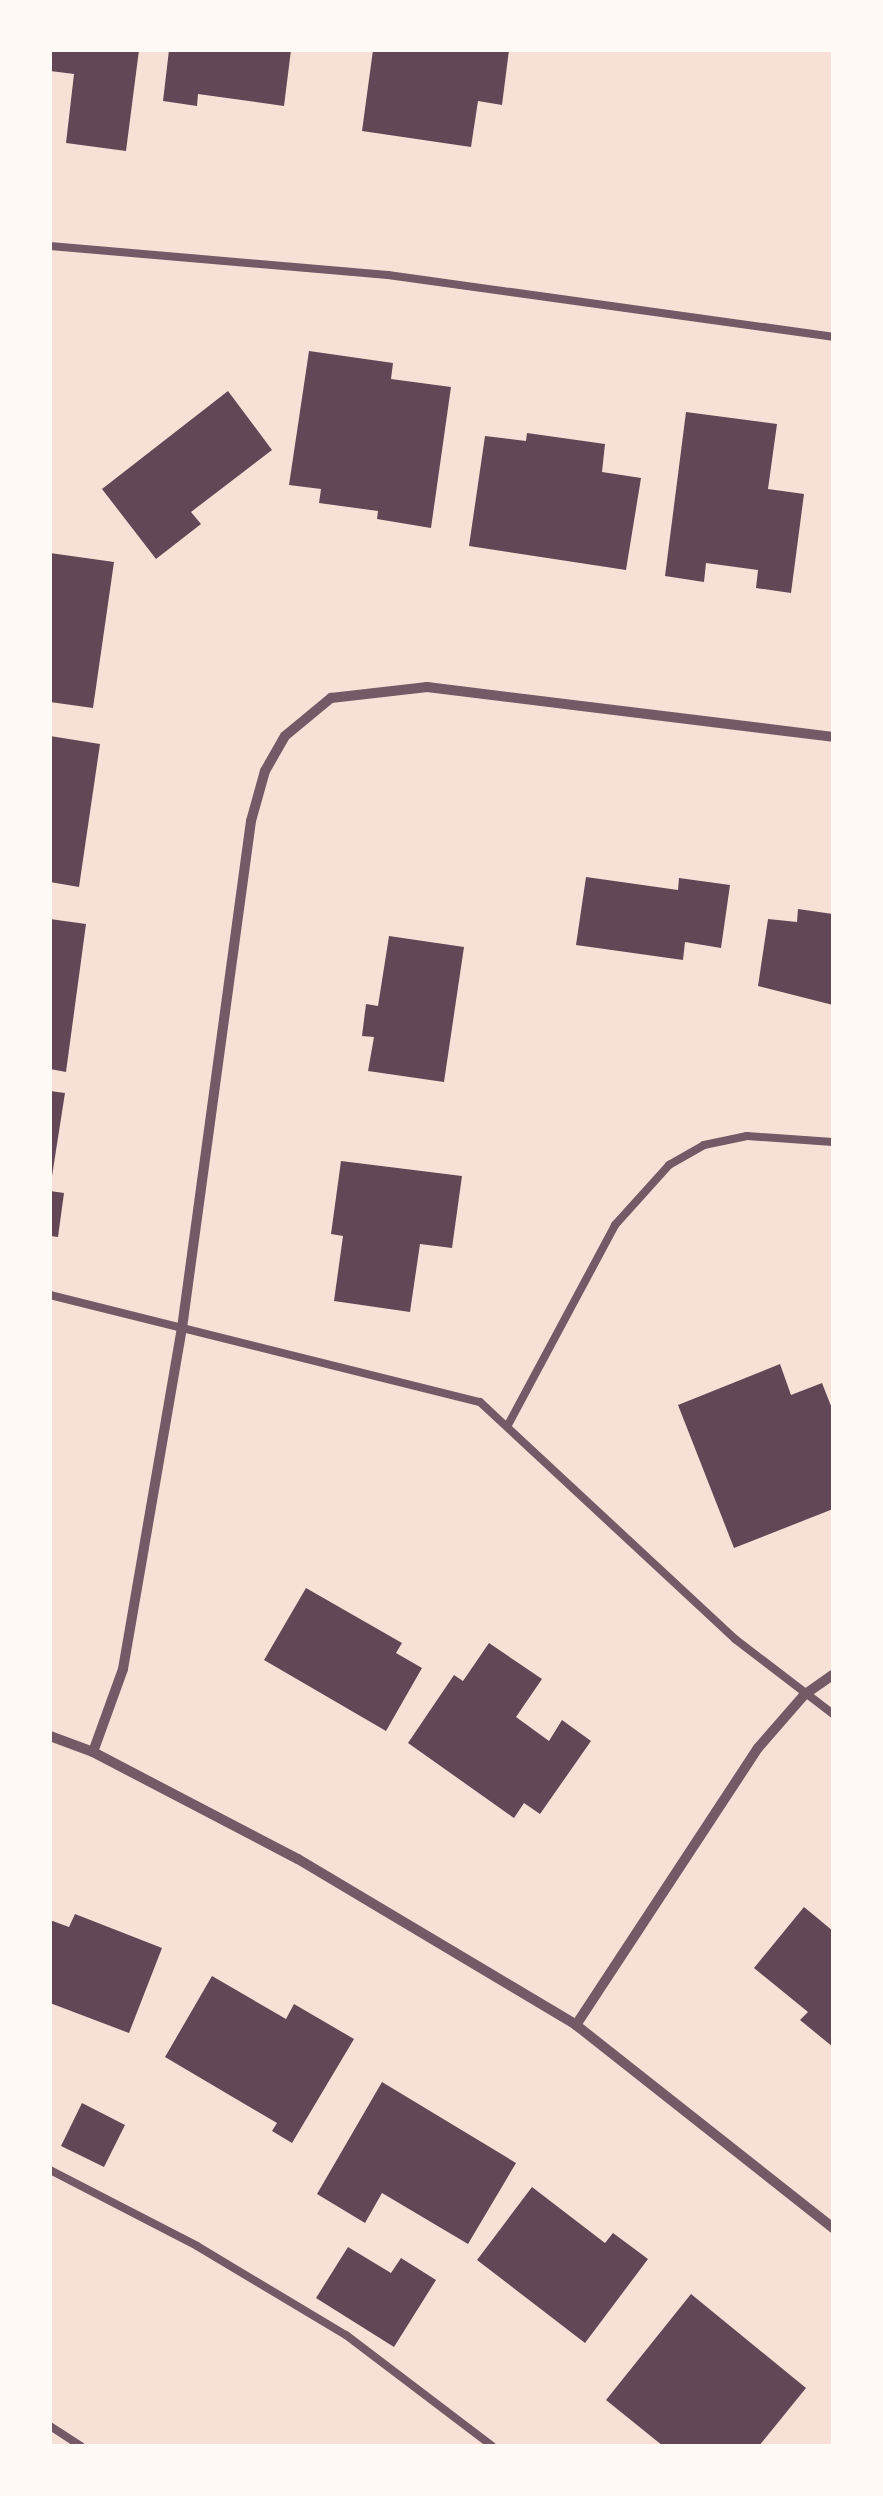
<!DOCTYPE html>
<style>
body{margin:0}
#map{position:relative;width:883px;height:2496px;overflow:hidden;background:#f7e1d7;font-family:Commissioner,sans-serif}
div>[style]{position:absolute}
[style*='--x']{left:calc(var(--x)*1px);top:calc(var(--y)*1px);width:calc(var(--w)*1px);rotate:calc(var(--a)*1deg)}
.building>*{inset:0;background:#644757}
.service>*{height:8px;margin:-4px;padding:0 4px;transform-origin:4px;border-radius:4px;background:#755966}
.minor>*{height:10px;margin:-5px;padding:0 5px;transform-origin:5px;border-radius:5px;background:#755966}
span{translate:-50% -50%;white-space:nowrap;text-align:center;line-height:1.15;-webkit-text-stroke:10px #fffaf5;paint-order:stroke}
.frame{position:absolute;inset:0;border:52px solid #fffaf5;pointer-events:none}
</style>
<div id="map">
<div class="building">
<div style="clip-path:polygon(50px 50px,139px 50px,126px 151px,66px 143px,74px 74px,50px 71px)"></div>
<div style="clip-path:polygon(169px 50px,291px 50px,284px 106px,198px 94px,197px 106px,163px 101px)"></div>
<div style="clip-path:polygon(373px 50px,509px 50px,502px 105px,478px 101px,471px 147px,362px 131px)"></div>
<div style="clip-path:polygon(309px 351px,393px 363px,391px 379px,451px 387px,431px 528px,377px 519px,378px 511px,319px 503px,321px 489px,289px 485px)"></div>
<div style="clip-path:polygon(228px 391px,272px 450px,191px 512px,201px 524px,156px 559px,102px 489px)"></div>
<div style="clip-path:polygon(686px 412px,777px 424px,768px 489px,804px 494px,791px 593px,756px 588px,758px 570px,706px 563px,704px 582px,665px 576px)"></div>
<div style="clip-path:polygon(527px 433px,605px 444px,602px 472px,641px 478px,626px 570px,469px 546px,485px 436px,526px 441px)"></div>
<div style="clip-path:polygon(50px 553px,114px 562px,93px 708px,50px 702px)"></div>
<div style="clip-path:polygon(50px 736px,100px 744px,79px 887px,50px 882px)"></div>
<div style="clip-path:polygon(586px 877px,678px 890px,679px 878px,730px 885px,721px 948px,685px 942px,683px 960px,576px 945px)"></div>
<div style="clip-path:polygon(798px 909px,833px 914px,833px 1005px,758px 986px,768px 919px,797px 922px)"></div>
<div style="clip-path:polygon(50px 919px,86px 924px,66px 1072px,50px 1069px)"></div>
<div style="clip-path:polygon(389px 936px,464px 947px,444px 1082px,368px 1071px,374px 1037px,362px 1036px,366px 1004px,378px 1006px)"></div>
<div style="clip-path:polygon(50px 1091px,65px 1093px,52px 1176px,50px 1176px)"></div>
<div style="clip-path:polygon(341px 1161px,462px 1176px,452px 1248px,420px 1244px,410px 1312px,334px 1301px,343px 1236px,331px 1234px)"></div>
<div style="clip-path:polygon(50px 1191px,64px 1193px,58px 1237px,50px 1236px)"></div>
<div style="clip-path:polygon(780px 1364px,791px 1395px,822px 1383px,833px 1411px,833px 1509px,734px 1548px,678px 1405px)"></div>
<div style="clip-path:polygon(306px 1588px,402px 1643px,396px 1653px,422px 1668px,386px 1731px,264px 1660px)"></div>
<div style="clip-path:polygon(489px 1643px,542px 1679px,516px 1717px,549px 1741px,562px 1720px,591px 1741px,540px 1814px,524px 1803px,514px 1818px,408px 1743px,454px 1675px,463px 1681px)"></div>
<div style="clip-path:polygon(804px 1907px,833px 1931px,833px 2047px,800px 2020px,808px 2012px,754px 1968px)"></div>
<div style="clip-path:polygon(75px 1914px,162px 1948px,129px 2033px,50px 2003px,50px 1920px,69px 1927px)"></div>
<div style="clip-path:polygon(212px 1976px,286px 2019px,294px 2004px,354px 2039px,292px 2143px,272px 2131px,277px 2123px,165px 2057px)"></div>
<div style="clip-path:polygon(382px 2082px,516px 2163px,468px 2244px,382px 2193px,365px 2223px,317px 2194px)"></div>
<div style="clip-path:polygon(82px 2103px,125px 2125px,104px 2167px,61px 2146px)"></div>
<div style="clip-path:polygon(532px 2187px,605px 2243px,613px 2233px,648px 2259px,585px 2343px,477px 2260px)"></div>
<div style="clip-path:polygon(348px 2247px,391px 2273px,401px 2258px,436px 2280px,394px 2347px,316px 2298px)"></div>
<div style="clip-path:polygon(691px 2294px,806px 2388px,759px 2446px,663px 2446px,606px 2400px)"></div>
</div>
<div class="service">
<div style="--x:50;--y:246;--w:339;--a:4.9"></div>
<div style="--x:388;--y:275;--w:449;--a:7.9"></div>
<div style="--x:50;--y:1295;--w:443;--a:14"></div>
<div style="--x:480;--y:1402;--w:348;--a:42.9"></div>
<div style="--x:735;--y:1639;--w:123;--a:37.4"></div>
<div style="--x:509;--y:1423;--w:225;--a:-61.8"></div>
<div style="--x:615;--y:1225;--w:81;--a:-48"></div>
<div style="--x:669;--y:1165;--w:40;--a:-29.7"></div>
<div style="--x:704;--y:1145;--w:44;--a:-11.8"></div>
<div style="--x:747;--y:1136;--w:86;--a:4"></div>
<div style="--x:50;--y:2170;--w:165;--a:27.3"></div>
<div style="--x:197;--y:2246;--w:174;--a:30.9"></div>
<div style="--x:346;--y:2335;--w:183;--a:37.2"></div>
<div style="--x:50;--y:2426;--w:37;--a:33"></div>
</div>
<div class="minor">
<div style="--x:50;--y:1736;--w:46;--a:20.4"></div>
<div style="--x:93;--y:1752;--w:231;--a:27.6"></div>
<div style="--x:298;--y:1859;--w:324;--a:30.8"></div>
<div style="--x:576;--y:2025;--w:328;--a:38.3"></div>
<div style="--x:93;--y:1752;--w:88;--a:-70.1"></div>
<div style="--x:123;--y:1669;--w:346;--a:-80.2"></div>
<div style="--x:182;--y:1328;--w:512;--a:-82.25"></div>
<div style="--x:251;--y:821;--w:52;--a:-74.4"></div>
<div style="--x:265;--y:771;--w:40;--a:-60.3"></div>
<div style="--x:285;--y:736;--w:60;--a:-39.6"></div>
<div style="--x:331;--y:698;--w:97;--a:-6.5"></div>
<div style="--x:427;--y:687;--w:409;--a:7"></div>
<div style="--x:576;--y:2025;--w:331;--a:-56.7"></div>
<div style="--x:758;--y:1748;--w:70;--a:-49"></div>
<div style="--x:804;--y:1695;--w:35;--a:-35"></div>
</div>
<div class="frame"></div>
</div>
